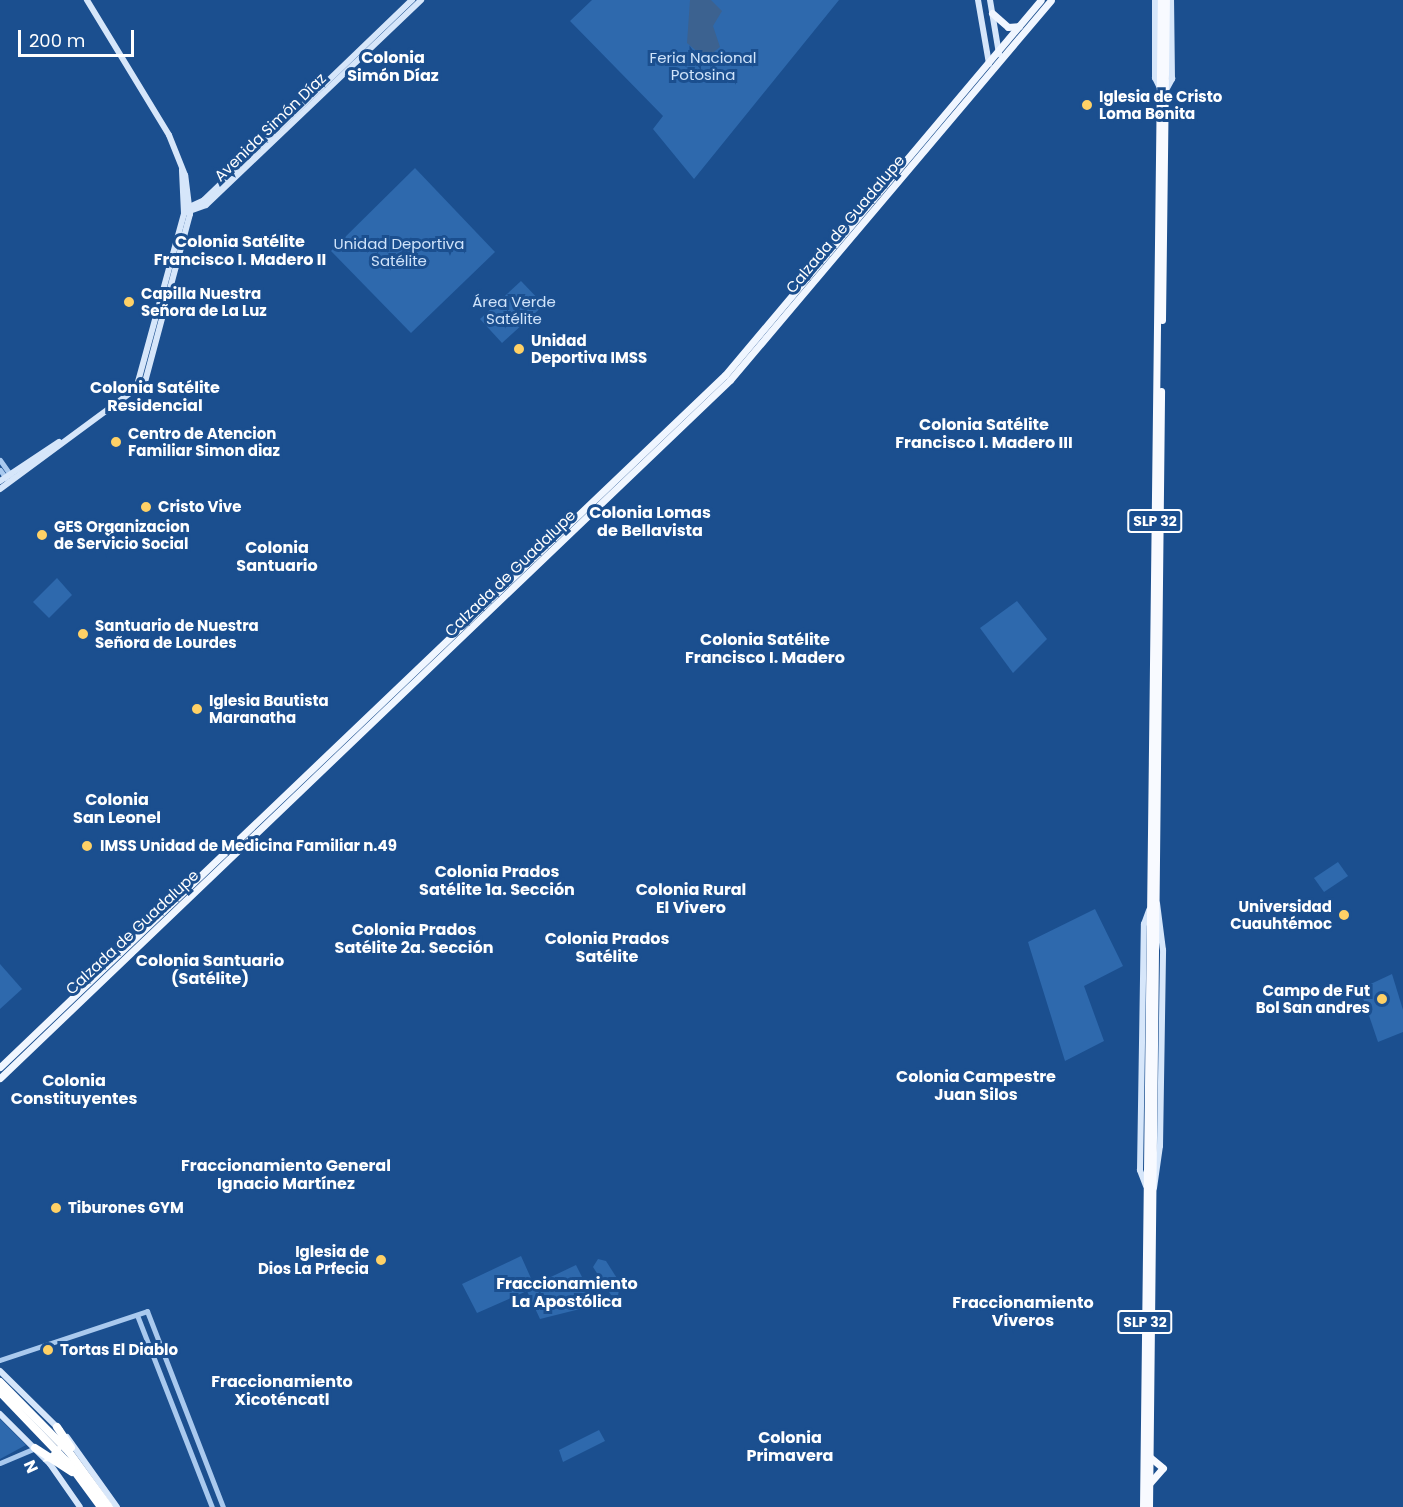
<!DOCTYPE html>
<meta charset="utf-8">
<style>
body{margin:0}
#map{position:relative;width:1403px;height:1507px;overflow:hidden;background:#1b4f8f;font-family:Poppins,sans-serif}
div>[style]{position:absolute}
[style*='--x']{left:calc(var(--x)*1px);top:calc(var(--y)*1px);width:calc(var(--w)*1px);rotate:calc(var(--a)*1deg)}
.green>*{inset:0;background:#2e69ad}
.water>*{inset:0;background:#3c6290}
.tertiary>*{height:5px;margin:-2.5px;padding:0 2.5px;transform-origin:2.5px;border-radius:2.5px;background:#a9c9ee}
.secondary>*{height:6px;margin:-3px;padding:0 3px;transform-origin:3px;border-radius:3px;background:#d6e6fa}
.primary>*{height:7px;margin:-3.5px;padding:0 3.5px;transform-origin:3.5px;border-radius:3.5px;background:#f0f6ff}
.trunk>*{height:7px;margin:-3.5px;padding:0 3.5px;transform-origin:3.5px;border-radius:3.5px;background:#f8faff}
.motorway>*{height:8px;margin:-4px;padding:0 4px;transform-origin:4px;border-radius:4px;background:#fff}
.dots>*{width:16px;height:16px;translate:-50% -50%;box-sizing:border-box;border:3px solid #1b4f8f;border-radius:50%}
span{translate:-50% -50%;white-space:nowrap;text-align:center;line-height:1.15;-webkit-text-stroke:6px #1b4f8f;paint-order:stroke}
.shield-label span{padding:2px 4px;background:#1b4f8f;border:2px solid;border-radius:4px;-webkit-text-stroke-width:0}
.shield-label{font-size:14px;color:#fff;font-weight:700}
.park-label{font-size:15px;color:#cfe3fa}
.poi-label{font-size:15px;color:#fff;font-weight:700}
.left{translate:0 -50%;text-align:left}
.right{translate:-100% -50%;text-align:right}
.street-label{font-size:15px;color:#fff}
.neighbourhood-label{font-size:16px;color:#fff;font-weight:700}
.north{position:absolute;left:18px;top:1429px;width:60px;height:60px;-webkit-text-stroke:4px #1b4f8f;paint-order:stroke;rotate:246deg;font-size:16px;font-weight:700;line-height:24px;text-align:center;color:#fff}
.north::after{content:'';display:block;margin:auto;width:21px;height:27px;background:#fff;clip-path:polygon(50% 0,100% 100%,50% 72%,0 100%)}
.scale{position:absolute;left:18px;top:30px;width:116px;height:27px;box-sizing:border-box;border:3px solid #fff;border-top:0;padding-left:8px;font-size:18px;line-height:21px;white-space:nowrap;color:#fff;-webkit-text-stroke:4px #1b4f8f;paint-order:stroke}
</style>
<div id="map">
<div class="green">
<div style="clip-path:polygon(592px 0,839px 0,694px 179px,653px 129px,663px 116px,570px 21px)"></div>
<div style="clip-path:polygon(415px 168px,495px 252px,411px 333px,331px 251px)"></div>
<div style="clip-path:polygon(521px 281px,544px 305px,502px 343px,480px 319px)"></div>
<div style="clip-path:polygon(57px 578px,72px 595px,49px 618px,33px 602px)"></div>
<div style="clip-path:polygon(1017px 601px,1047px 639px,1013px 673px,980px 628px)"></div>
<div style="clip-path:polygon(1338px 862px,1348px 876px,1324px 892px,1314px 878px)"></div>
<div style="clip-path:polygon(1095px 909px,1123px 966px,1084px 986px,1104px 1041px,1065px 1061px,1028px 942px)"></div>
<div style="clip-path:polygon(0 964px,22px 989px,0 1009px)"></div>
<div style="clip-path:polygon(1392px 974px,1403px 1010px,1403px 1032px,1378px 1042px,1360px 989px)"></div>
<div style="clip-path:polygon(521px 1256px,534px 1285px,576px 1265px,596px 1305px,540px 1319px,527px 1291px,477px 1313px,462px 1284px)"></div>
<div style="clip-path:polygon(598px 1259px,606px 1261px,620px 1283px,618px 1296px,611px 1295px,593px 1267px)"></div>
<div style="clip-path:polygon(0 1419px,26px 1445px,0 1459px)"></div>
<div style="clip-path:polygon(599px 1430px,605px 1441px,563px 1462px,559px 1450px)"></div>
</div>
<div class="water">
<div style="clip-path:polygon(690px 0,711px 0,722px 11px,713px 26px,720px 47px,710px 55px,700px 54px,687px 43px)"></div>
</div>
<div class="tertiary">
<div style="--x:0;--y:460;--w:21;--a:55"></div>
<div style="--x:0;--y:470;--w:14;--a:54"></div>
<div style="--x:137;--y:1315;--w:206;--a:68.7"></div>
<div style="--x:0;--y:1360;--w:155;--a:-18.4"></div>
<div style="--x:147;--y:1311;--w:210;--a:68.8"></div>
<div style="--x:0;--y:1463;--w:38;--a:-23"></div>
</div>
<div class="secondary">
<div style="--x:978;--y:0;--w:65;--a:80.2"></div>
<div style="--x:990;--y:0;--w:55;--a:80.5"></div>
<div style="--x:1155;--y:0;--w:78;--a:90"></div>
<div style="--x:1155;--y:78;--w:11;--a:63"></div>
<div style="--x:1166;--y:90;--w:13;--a:-61"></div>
<div style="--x:1172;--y:79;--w:79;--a:-90.7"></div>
<div style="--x:185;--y:209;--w:21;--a:-25"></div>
<div style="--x:204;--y:200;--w:289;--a:-43.9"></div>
<div style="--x:184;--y:213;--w:23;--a:-20"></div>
<div style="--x:206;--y:205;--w:297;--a:-43.6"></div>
<div style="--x:136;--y:389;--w:182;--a:-74.7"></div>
<div style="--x:184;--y:213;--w:43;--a:-92.7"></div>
<div style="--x:0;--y:481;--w:71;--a:-33.5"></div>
<div style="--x:0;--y:489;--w:180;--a:-36.4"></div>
<div style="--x:145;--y:382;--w:174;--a:-75"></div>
<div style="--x:190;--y:214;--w:39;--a:-97"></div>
<div style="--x:185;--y:175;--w:43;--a:-111.8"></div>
<div style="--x:169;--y:135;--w:158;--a:-121.3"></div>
<div style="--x:1146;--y:1186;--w:17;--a:-111"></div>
<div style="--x:1140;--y:1170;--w:246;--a:-89.1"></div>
<div style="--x:1144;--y:924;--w:15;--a:-70"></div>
<div style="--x:1154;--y:1188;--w:42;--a:-81.9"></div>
<div style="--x:1160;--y:1146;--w:196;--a:-89.1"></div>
<div style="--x:1163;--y:950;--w:47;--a:-97.3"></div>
<div style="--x:0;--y:1371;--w:84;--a:44.5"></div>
<div style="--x:0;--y:1414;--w:71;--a:45"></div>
<div style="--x:50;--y:1464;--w:52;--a:55.1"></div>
<div style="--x:67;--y:1437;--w:86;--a:54.5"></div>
</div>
<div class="primary">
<div style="--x:992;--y:13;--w:21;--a:41"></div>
<div style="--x:1008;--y:27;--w:11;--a:-5"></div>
<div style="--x:0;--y:1067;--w:1002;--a:-43.67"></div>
<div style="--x:725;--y:375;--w:490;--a:-49.9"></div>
<div style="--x:0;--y:1078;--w:1010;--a:-43.72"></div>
<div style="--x:730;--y:380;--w:497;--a:-49.8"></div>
</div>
<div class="trunk">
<div style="--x:1162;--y:320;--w:320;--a:-89.3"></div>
<div style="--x:1149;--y:1484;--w:21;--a:-49"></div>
<div style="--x:1163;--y:1468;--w:17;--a:-140"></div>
<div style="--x:1143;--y:1507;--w:1507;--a:-89.32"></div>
<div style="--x:1149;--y:1507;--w:1116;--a:-89.38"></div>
</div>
<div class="motorway">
<div style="--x:0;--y:1382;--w:98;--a:45.4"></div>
<div style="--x:69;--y:1452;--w:68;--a:54"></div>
<div style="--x:0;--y:1392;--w:101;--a:46.2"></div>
<div style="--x:70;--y:1465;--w:52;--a:53.6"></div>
<div style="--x:57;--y:1427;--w:25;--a:56"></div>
<div style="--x:35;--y:1448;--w:44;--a:33"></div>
</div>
<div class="dots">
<div style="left:1087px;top:105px;background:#ffd166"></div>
<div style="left:129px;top:302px;background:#ffd166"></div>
<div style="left:519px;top:349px;background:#ffd166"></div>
<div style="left:116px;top:442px;background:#ffd166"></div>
<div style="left:146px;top:507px;background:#ffd166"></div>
<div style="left:42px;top:535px;background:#ffd166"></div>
<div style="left:83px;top:634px;background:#ffd166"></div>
<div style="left:197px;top:709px;background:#ffd166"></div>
<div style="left:87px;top:846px;background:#ffd166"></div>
<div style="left:1344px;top:915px;background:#ffd166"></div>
<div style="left:1382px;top:999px;background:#ffd166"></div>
<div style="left:56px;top:1208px;background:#ffd166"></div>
<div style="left:381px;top:1260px;background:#ffd166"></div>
<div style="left:48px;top:1350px;background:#ffd166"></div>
</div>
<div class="shield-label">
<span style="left:1155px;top:521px">SLP 32</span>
<span style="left:1145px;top:1322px">SLP 32</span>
</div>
<div class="park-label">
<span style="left:703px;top:66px">Feria Nacional<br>Potosina</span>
<span style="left:399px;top:252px">Unidad Deportiva<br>Satélite</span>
<span style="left:514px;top:310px">Área Verde<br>Satélite</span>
</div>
<div class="poi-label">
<span class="left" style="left:1099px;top:105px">Iglesia de Cristo<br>Loma Bonita</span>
<span class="left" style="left:141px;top:302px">Capilla Nuestra<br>Señora de La Luz</span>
<span class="left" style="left:531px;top:349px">Unidad<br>Deportiva IMSS</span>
<span class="left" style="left:128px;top:442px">Centro de Atencion<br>Familiar Simon diaz</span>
<span class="left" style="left:158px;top:507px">Cristo Vive</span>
<span class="left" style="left:54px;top:535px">GES Organizacion<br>de Servicio Social</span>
<span class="left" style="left:95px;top:634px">Santuario de Nuestra<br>Señora de Lourdes</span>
<span class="left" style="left:209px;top:709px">Iglesia Bautista<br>Maranatha</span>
<span class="left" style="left:100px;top:846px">IMSS Unidad de Medicina Familiar n.49</span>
<span class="right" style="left:1332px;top:915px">Universidad<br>Cuauhtémoc</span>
<span class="right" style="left:1370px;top:999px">Campo de Fut<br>Bol San andres</span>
<span class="left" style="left:68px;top:1208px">Tiburones GYM</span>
<span class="right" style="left:369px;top:1260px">Iglesia de<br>Dios La Prfecia</span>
<span class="left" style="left:60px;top:1350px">Tortas El Diablo</span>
</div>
<div class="street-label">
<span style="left:270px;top:127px;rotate:-44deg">Avenida Simón Díaz</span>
<span style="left:845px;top:224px;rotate:-50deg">Calzada de Guadalupe</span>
<span style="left:510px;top:573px;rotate:-44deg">Calzada de Guadalupe</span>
<span style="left:132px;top:932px;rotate:-43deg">Calzada de Guadalupe</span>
</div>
<div class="neighbourhood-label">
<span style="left:393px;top:67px">Colonia<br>Simón Díaz</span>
<span style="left:240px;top:251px">Colonia Satélite<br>Francisco I. Madero II</span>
<span style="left:155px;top:397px">Colonia Satélite<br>Residencial</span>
<span style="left:984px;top:434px">Colonia Satélite<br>Francisco I. Madero III</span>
<span style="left:650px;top:522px">Colonia Lomas<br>de Bellavista</span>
<span style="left:277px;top:557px">Colonia<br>Santuario</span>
<span style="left:765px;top:649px">Colonia Satélite<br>Francisco I. Madero</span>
<span style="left:117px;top:809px">Colonia<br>San Leonel</span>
<span style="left:497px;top:881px">Colonia Prados<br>Satélite 1a. Sección</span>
<span style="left:691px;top:899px">Colonia Rural<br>El Vivero</span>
<span style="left:414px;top:939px">Colonia Prados<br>Satélite 2a. Sección</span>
<span style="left:607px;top:948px">Colonia Prados<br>Satélite</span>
<span style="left:210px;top:970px">Colonia Santuario<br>(Satélite)</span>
<span style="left:976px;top:1086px">Colonia Campestre<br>Juan Silos</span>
<span style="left:74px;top:1090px">Colonia<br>Constituyentes</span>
<span style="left:286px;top:1175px">Fraccionamiento General<br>Ignacio Martínez</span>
<span style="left:567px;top:1293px">Fraccionamiento<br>La Apostólica</span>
<span style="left:1023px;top:1312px">Fraccionamiento<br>Viveros</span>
<span style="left:282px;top:1391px">Fraccionamiento<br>Xicoténcatl</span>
<span style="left:790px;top:1447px">Colonia<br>Primavera</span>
</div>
<div class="north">N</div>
<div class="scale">200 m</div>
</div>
